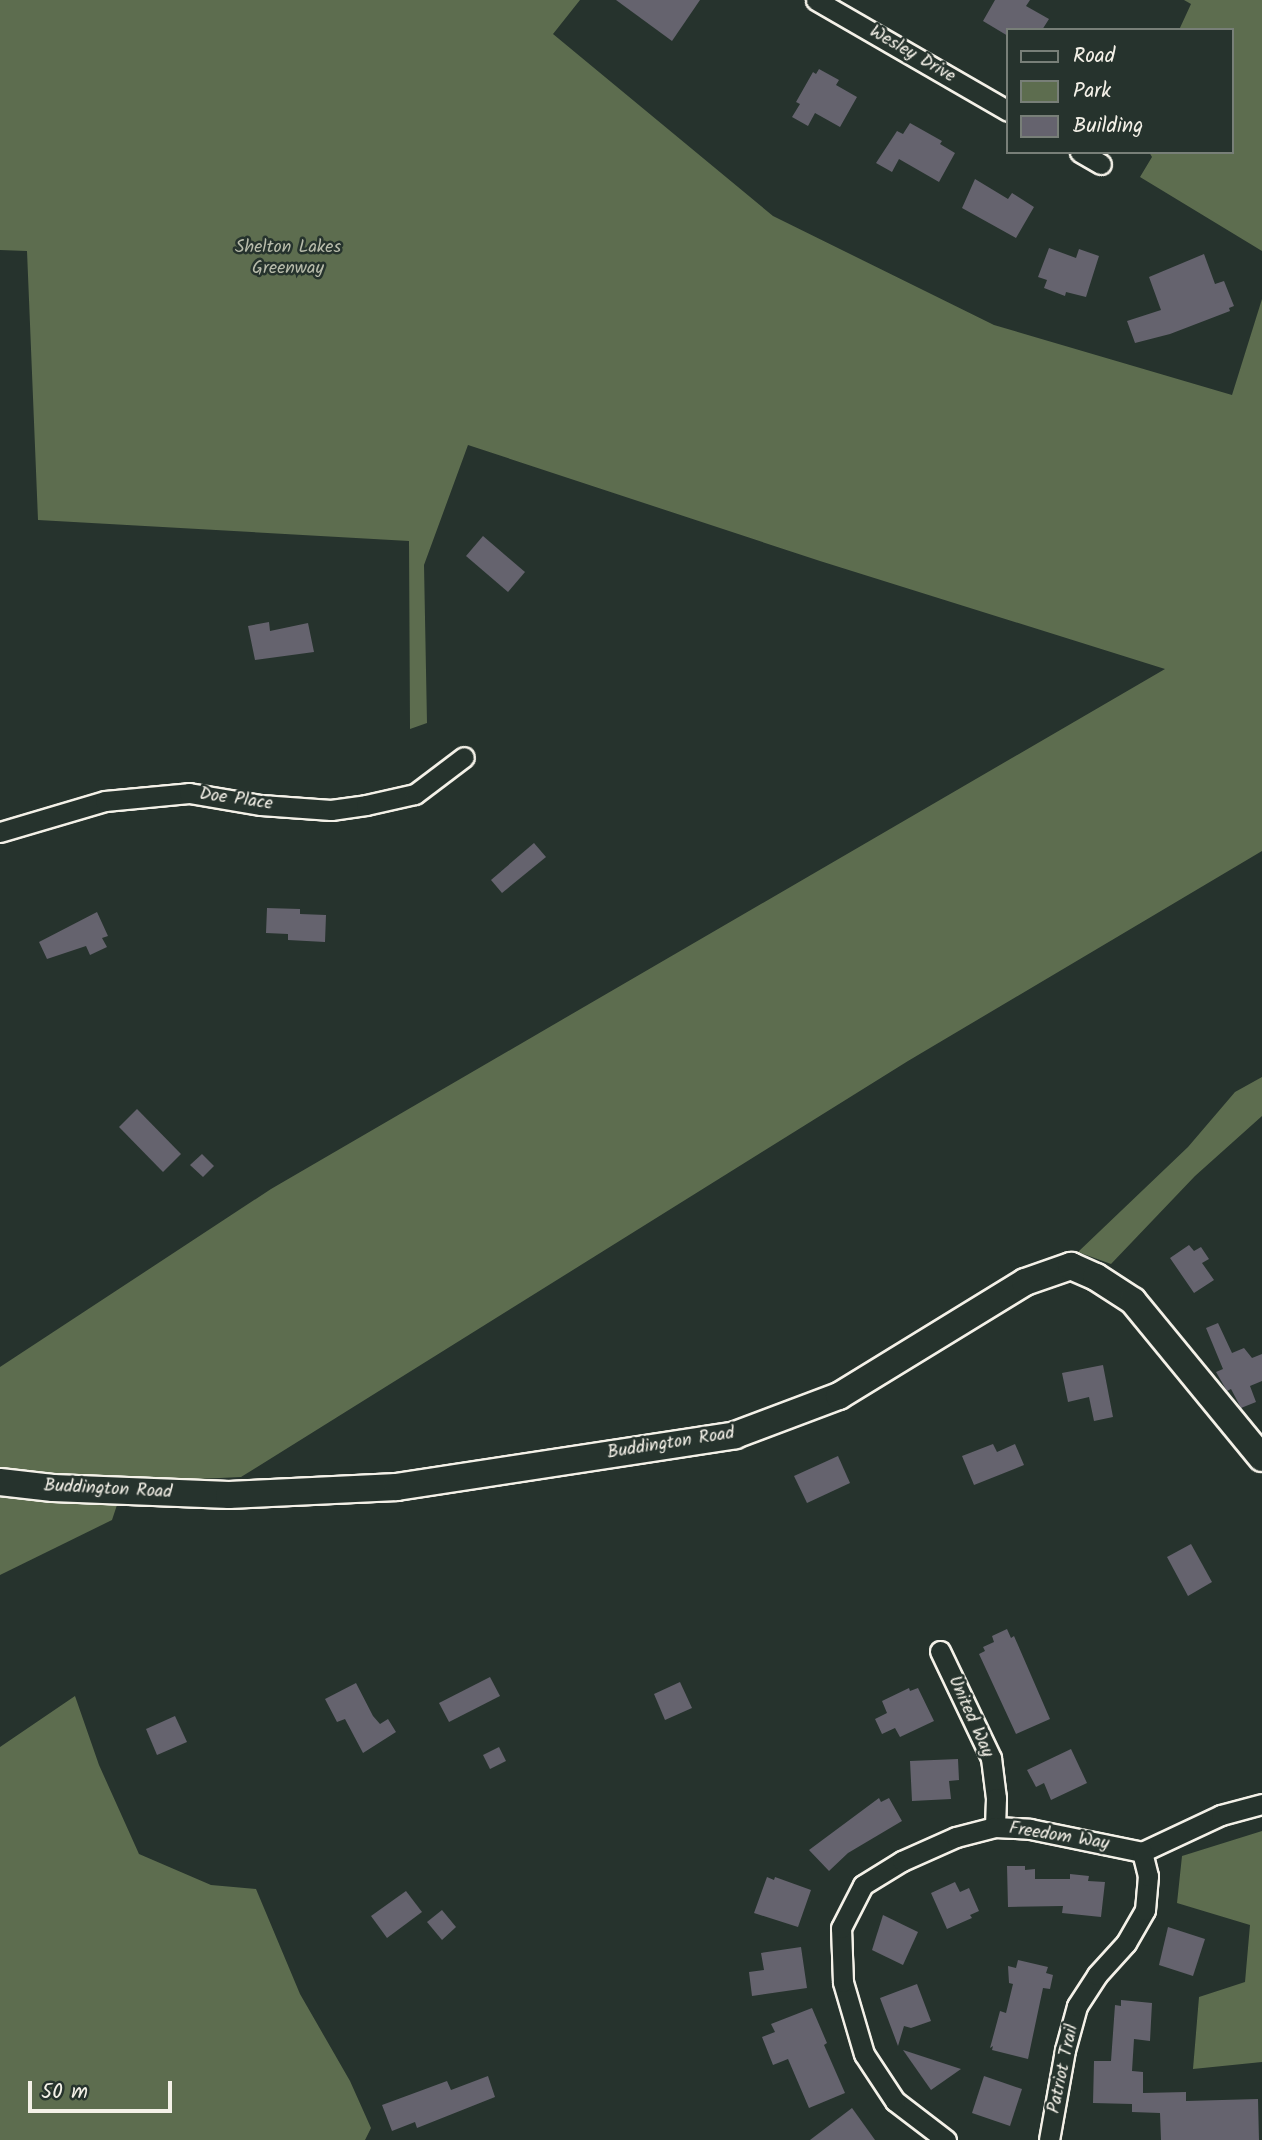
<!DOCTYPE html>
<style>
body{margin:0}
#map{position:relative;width:1262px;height:2140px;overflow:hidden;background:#26332d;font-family:Kalam,sans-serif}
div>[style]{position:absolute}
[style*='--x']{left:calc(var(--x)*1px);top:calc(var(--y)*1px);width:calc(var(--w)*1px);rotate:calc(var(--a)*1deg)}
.green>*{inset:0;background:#5d6d4f}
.building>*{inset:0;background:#65636e}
.roads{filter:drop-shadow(2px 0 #f4f1e8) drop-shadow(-2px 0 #f4f1e8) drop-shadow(0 2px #f4f1e8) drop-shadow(0 -2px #f4f1e8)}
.street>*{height:19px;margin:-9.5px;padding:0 9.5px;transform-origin:9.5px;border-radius:9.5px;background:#26332d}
.secondary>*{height:26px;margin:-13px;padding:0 13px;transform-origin:13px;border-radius:13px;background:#26332d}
span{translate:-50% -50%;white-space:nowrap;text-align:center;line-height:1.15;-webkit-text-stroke:5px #26332d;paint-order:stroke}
.street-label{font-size:18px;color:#f4f1e8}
.park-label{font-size:18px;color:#b8bcab}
.legend{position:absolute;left:1006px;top:28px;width:228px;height:126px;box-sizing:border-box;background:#26332d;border:2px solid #787f78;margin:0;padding:9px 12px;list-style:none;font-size:21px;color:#f4f1e8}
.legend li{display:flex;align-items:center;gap:14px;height:35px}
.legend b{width:35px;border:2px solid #787f78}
.scale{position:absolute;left:28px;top:2081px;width:144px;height:32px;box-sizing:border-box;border:4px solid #f4f1e8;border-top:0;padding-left:9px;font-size:21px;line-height:24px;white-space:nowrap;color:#f4f1e8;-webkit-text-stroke:5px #26332d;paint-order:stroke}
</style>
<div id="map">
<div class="green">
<div style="clip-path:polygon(0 0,580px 0,553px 34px,773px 216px,994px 325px,1232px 395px,1262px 299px,1262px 851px,908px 1061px,241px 1477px,112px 1483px,0 1471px,0 1367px,271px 1189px,1165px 669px,820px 561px,468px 445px,424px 565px,427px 723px,410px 729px,409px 541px,38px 520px,27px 251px,0 250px)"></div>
<div style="clip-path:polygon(1184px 0,1262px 0,1262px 251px,1140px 177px,1152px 157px,1149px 152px,1232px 152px,1232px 30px,1179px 30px,1191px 4px)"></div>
<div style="clip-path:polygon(1262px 1077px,1262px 1116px,1195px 1176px,1111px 1264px,1078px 1252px,1188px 1147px,1235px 1092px)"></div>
<div style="clip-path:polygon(0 1490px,118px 1502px,112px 1520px,0 1575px)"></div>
<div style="clip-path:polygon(75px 1696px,99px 1765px,139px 1854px,211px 1885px,256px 1889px,300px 1994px,350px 2081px,371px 2128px,365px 2140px,0 2140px,0 1747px)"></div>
<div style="clip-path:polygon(1262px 1831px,1262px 2062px,1193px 2069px,1199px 1997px,1245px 1982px,1250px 1925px,1177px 1903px,1182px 1856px)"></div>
</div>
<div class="building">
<div style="clip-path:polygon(616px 0,700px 0,672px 41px)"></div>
<div style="clip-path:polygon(995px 0,1030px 0,1026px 6px,1049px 19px,1042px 30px,1008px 30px,1008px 36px,983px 21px)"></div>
<div style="clip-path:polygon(819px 69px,839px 80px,836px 85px,857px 97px,840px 127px,815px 113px,808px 126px,792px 117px,800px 104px,796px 102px,813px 72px,816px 74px)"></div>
<div style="clip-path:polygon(910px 123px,942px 141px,940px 144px,955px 153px,939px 182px,899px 159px,892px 172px,876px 163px,897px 131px,903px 134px)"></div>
<div style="clip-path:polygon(975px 179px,1008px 199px,1012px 193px,1034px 207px,1016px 238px,962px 208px)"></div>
<div style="clip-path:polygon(1049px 248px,1076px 258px,1079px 249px,1099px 256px,1086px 297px,1066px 292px,1065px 296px,1044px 288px,1047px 280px,1038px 277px)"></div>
<div style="clip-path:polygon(1204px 254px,1215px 284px,1224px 281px,1234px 306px,1229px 308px,1230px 311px,1170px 334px,1135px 343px,1127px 321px,1161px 310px,1149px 277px)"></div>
<div style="clip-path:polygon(483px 536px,525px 572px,508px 592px,466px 556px)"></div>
<div style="clip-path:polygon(269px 622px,270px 631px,308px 623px,314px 652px,255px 660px,248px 626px)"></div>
<div style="clip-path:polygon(534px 843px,546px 857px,502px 893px,491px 880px)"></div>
<div style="clip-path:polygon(267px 908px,300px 909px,300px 914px,326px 915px,325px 942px,288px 940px,288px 934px,266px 933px)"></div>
<div style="clip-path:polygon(97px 912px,108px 936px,102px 938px,107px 947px,90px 955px,86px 946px,47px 959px,39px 942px)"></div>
<div style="clip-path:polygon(137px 1109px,181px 1154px,163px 1172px,119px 1127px)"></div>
<div style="clip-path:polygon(202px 1154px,214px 1166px,203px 1177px,190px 1165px)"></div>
<div style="clip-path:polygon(1189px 1245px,1194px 1251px,1201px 1247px,1209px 1259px,1202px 1263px,1214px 1280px,1194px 1293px,1170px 1258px)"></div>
<div style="clip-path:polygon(1218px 1323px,1232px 1353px,1244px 1348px,1252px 1358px,1262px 1354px,1262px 1381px,1250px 1386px,1256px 1402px,1241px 1408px,1231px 1389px,1227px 1391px,1216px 1372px,1223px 1369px,1206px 1328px)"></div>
<div style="clip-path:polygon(1103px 1365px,1113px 1417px,1094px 1421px,1089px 1397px,1068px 1402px,1062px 1373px)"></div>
<div style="clip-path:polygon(993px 1444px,997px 1452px,1015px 1444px,1024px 1465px,974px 1485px,962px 1456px)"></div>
<div style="clip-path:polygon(838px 1456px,850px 1483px,807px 1503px,794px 1476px)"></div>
<div style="clip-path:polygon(1191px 1544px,1212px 1582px,1188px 1596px,1167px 1557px)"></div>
<div style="clip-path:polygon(1007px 1629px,1011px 1638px,1014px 1636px,1050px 1719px,1016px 1734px,979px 1654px,985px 1651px,983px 1647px,994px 1642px,992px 1636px)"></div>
<div style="clip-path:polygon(490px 1677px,500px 1696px,449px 1722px,439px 1703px)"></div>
<div style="clip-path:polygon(680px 1682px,692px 1708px,665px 1720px,654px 1694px)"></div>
<div style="clip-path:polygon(356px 1683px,373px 1716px,380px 1724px,388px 1719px,396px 1732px,363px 1753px,345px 1719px,337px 1722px,325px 1699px)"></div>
<div style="clip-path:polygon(909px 1688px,910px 1691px,918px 1688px,934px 1721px,900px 1737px,895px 1728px,882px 1734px,875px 1719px,887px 1713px,882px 1701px)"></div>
<div style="clip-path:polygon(175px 1716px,187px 1742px,157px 1755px,146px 1729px)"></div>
<div style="clip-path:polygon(499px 1747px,506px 1761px,490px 1769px,483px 1755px)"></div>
<div style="clip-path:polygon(1071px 1749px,1087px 1783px,1051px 1800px,1044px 1783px,1036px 1787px,1027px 1770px)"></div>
<div style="clip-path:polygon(958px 1759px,959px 1780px,949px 1781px,951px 1799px,912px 1801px,910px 1761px)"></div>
<div style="clip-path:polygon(879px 1798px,881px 1802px,889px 1798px,902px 1821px,848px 1853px,829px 1871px,809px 1850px)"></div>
<div style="clip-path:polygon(1007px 1866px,1025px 1866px,1025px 1870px,1035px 1869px,1035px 1879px,1070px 1879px,1070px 1874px,1089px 1876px,1088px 1881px,1105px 1882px,1101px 1917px,1062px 1913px,1063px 1906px,1008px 1907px)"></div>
<div style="clip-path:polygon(767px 1877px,774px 1880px,775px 1877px,811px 1890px,798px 1927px,754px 1913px)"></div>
<div style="clip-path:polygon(955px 1882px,960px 1892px,969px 1888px,979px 1911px,970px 1915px,972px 1918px,947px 1929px,931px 1893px)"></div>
<div style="clip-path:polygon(406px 1891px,422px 1912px,387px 1938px,371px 1916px)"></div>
<div style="clip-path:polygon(442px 1910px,456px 1927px,442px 1940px,427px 1922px)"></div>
<div style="clip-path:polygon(883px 1915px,918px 1932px,903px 1965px,872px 1950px)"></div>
<div style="clip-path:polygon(1168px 1927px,1205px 1939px,1193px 1976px,1159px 1965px)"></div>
<div style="clip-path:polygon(801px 1947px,807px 1988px,752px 1996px,749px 1972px,764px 1970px,761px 1953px)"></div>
<div style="clip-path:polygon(1018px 1960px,1048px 1967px,1046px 1973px,1053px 1975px,1050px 1989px,1043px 1988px,1028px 2059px,992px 2050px,993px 2046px,990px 2048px,1000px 2011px,1006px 2013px,1013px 1984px,1009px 1983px,1008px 1966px,1016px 1968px)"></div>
<div style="clip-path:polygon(917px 1984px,931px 2021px,911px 2028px,904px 2026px,898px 2046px,880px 1998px)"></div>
<div style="clip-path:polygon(1121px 2000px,1152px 2003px,1150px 2041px,1134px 2039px,1132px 2071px,1143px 2072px,1143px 2093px,1186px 2092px,1186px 2101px,1258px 2099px,1259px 2140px,1161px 2140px,1160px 2113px,1132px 2112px,1132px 2104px,1093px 2103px,1094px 2061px,1111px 2061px,1115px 2005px,1121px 2006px)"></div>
<div style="clip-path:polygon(812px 2008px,827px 2043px,824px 2045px,845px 2093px,809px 2108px,788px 2059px,773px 2065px,762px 2037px,775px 2032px,771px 2024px)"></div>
<div style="clip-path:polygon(903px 2050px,961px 2069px,931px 2090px)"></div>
<div style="clip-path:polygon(488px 2076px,495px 2097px,417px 2128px,415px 2122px,392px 2131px,382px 2105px,447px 2081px,451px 2090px)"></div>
<div style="clip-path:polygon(984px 2076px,1022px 2089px,1010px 2126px,972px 2113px)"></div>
<div style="clip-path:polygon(852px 2108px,875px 2140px,810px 2140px)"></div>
</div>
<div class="roads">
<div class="street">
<div style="--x:816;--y:0;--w:222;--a:30"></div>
<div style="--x:1080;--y:152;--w:24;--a:30"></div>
<div style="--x:0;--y:832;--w:109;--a:-16.4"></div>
<div style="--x:105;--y:801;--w:84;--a:-5.4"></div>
<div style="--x:189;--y:793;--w:73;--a:9.5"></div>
<div style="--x:261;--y:805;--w:70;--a:4.1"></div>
<div style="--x:331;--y:810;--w:35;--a:-8"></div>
<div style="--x:366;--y:805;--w:50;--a:-12.7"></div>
<div style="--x:415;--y:794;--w:61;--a:-37.1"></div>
<div style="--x:940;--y:1651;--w:119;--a:64.5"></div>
<div style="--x:991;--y:1758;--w:40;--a:82.9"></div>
<div style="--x:996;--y:1798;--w:29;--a:92"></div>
<div style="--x:946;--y:2140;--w:64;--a:-142.6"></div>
<div style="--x:895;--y:2101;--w:56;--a:-123.4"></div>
<div style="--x:864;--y:2054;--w:75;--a:-106.3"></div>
<div style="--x:843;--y:1982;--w:54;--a:-92.1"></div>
<div style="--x:841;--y:1928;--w:48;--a:-62.9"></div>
<div style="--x:863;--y:1885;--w:46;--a:-31.6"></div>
<div style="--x:902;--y:1861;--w:59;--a:-24"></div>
<div style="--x:956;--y:1837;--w:40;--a:-14.4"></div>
<div style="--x:995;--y:1827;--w:35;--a:3"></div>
<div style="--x:1030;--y:1829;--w:114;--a:11.6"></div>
<div style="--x:1142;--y:1852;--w:87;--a:-25.1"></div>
<div style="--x:1221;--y:1815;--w:42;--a:-15"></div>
<div style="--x:1049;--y:2140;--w:91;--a:-79.9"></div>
<div style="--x:1065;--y:2050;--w:46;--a:-74.7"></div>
<div style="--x:1077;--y:2006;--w:37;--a:-57"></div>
<div style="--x:1097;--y:1975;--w:43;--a:-47.8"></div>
<div style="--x:1126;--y:1943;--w:38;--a:-60"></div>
<div style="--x:1145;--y:1910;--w:34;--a:-85"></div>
<div style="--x:1148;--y:1876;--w:25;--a:-104"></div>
</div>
<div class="secondary">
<div style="--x:0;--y:1482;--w:53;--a:6.5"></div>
<div style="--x:53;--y:1488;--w:176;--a:2.3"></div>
<div style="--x:229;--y:1495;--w:168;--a:-2.7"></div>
<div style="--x:397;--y:1487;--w:342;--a:-8.7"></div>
<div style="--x:735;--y:1435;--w:111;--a:-20.6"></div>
<div style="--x:839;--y:1396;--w:218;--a:-31.5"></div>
<div style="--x:1025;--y:1282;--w:49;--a:-19.2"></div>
<div style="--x:1071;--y:1266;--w:27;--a:24"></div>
<div style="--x:1096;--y:1277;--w:44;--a:33"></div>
<div style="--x:1133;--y:1301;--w:203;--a:50.6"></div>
</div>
</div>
<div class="street-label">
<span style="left:912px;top:55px;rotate:30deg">Wesley Drive</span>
<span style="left:236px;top:800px;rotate:8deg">Doe Place</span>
<span style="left:671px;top:1444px;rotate:-9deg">Buddington Road</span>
<span style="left:108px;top:1490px;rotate:3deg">Buddington Road</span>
<span style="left:970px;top:1717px;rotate:66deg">United Way</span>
<span style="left:1059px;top:1837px;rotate:9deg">Freedom Way</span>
<span style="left:1064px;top:2069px;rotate:-78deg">Patriot Trail</span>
</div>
<div class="park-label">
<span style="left:288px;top:259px">Shelton Lakes<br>Greenway</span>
</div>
<ul class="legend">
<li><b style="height:9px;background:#26332d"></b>Road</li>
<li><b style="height:19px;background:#5d6d4f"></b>Park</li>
<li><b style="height:19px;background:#65636e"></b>Building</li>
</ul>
<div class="scale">50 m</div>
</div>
